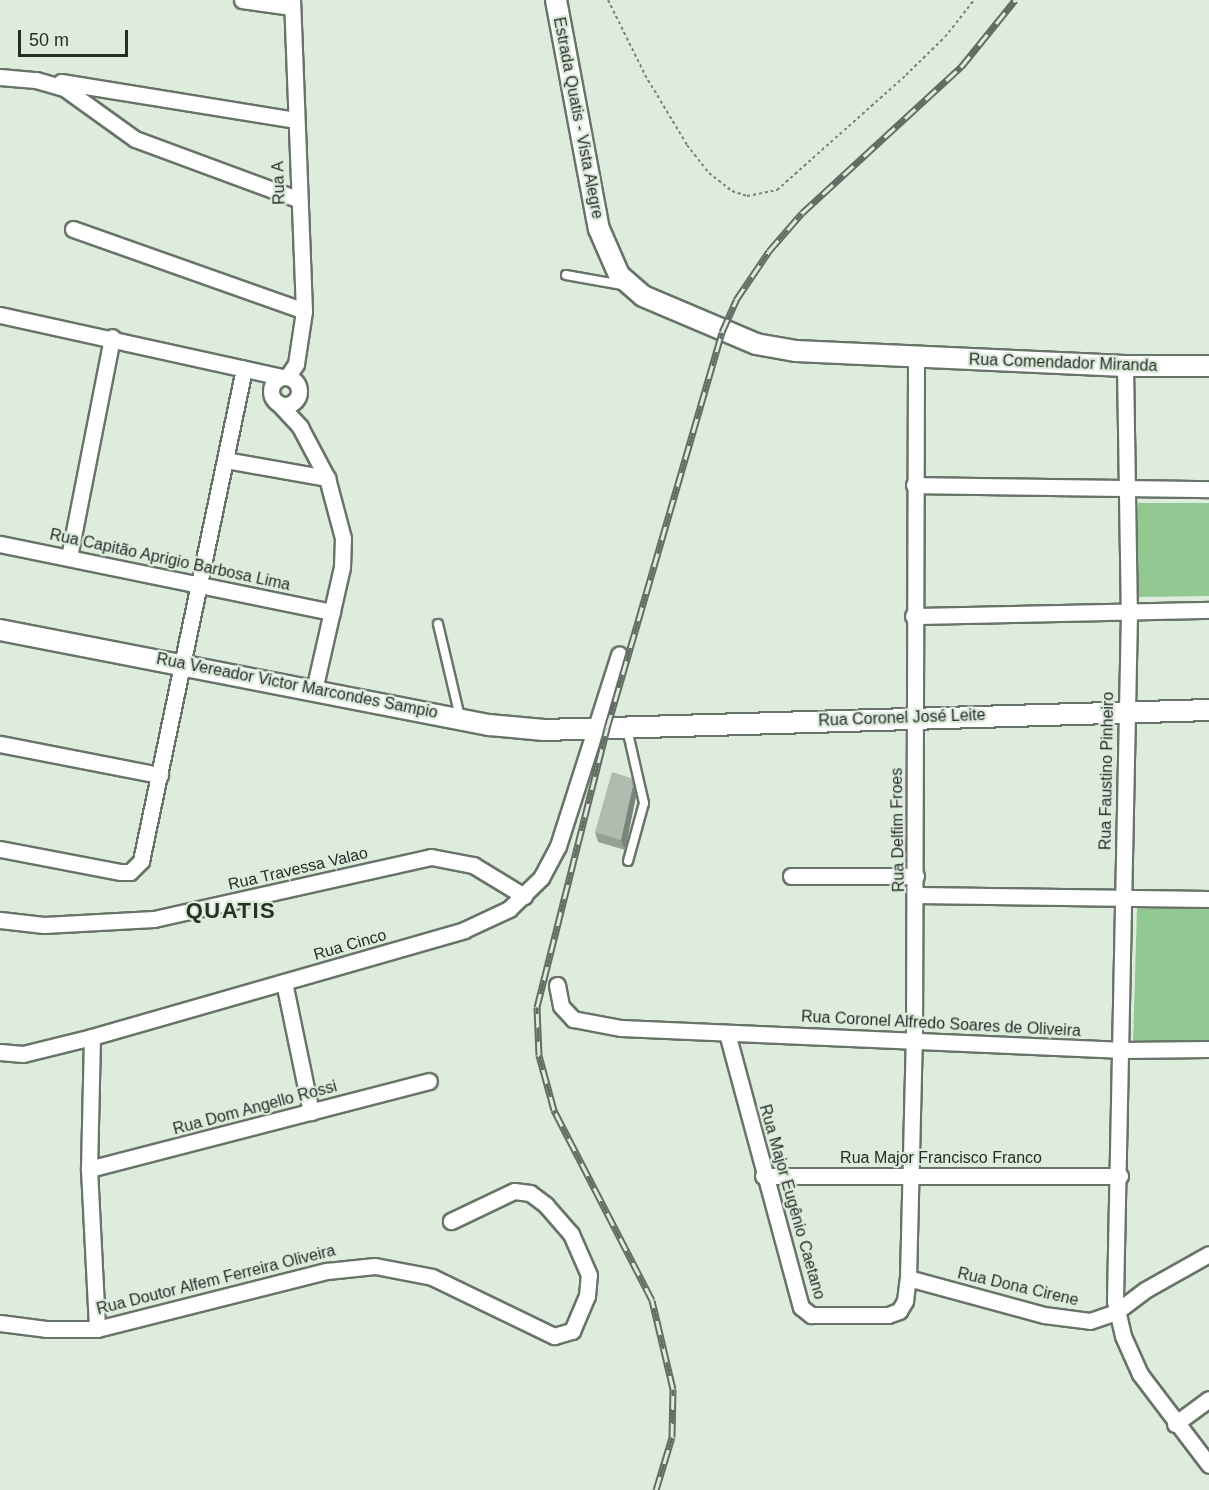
<!DOCTYPE html>
<meta charset="utf-8">
<style>
body{margin:0}
#map{position:relative;width:1209px;height:1490px;overflow:hidden;background:#deecde;font-family:Helvetica,sans-serif}
div>[style]{position:absolute}
[style*='--x']{left:calc(var(--x)*1px);top:calc(var(--y)*1px);width:calc(var(--w)*1px);rotate:calc(var(--a)*1deg)}
.green>*{inset:0;background:#92c892}
.path>*{height:2px;margin-top:-1px;transform-origin:0;background:repeating-linear-gradient(90deg,#7a837a 0 3px,transparent 0 6px)}
.roads{filter:drop-shadow(2px 0 #687468) drop-shadow(-2px 0 #687468) drop-shadow(0 2px #687468) drop-shadow(0 -2px #687468)}
.service>*{height:8px;margin:-4px;padding:0 4px;transform-origin:4px;border-radius:4px;background:#fff}
.minor>*{height:15px;margin:-7.5px;padding:0 7.5px;transform-origin:7.5px;border-radius:7.5px;background:#fff}
.minor>.ring{margin:-7.5px;padding:0;box-sizing:content-box;background:none;border:15px solid #fff;border-radius:50%}
.tertiary>*{height:20px;margin:-10px;padding:0 10px;transform-origin:10px;border-radius:10px;background:#fff}
.rail>*{height:7px;margin-top:-3.5px;transform-origin:0;background:repeating-linear-gradient(90deg,#deecde 0 14px,#646c64 0 28px);box-sizing:border-box;border-block:2px solid #646c64}
.wall>*{inset:0;background:#96a296}
.shaded-wall>*{inset:0;background:#7a847a}
.building>*{inset:0;background:#afbcaf}
span{translate:-50% -50%;white-space:nowrap;text-align:center;line-height:1.15;-webkit-text-stroke:4.5px #deecde;paint-order:stroke}
.street-label{font-size:16px;color:#272c27}
.district-label{font-size:22px;color:#273227;font-weight:700;letter-spacing:1.5px}
.scale{position:absolute;left:18px;top:30px;width:110px;height:27px;box-sizing:border-box;border:3px solid #272c27;border-top:0;padding-left:8px;font-size:18px;line-height:21px;white-space:nowrap;color:#272c27;-webkit-text-stroke:4px #deecde;paint-order:stroke}
</style>
<div id="map">
<div class="green">
<div style="clip-path:polygon(1138px 503px,1209px 503px,1209px 596px,1138px 597px)"></div>
<div style="clip-path:polygon(1137px 908px,1209px 909px,1209px 1041px,1133px 1044px)"></div>
</div>
<div class="path">
<div style="--x:608;--y:0;--w:84;--a:63.7"></div>
<div style="--x:645;--y:75;--w:82;--a:59"></div>
<div style="--x:687;--y:145;--w:36;--a:52"></div>
<div style="--x:709;--y:173;--w:29;--a:38"></div>
<div style="--x:732;--y:191;--w:16;--a:18"></div>
<div style="--x:747;--y:196;--w:31;--a:-11"></div>
<div style="--x:777;--y:190;--w:173;--a:-41.7"></div>
<div style="--x:906;--y:75;--w:54;--a:-44.3"></div>
<div style="--x:945;--y:37;--w:47;--a:-51.9"></div>
</div>
<div class="roads">
<div class="service">
<div style="--x:566;--y:275;--w:57;--a:10.1"></div>
<div style="--x:438;--y:624;--w:96;--a:76.7"></div>
<div style="--x:627;--y:729;--w:76;--a:77.1"></div>
<div style="--x:644;--y:803;--w:60;--a:105.4"></div>
</div>
<div class="minor">
<div style="--x:242;--y:0;--w:50;--a:8"></div>
<div style="--x:0;--y:77;--w:36;--a:5"></div>
<div style="--x:36;--y:80;--w:29;--a:16"></div>
<div style="--x:64;--y:88;--w:87;--a:35.7"></div>
<div style="--x:135;--y:139;--w:173;--a:20.3"></div>
<div style="--x:61;--y:82;--w:237;--a:9.2"></div>
<div style="--x:73;--y:229;--w:245;--a:19.5"></div>
<div style="--x:0;--y:315;--w:289;--a:12.4"></div>
<div style="--x:1125;--y:366;--w:247;--a:89.1"></div>
<div style="--x:1129;--y:613;--w:688;--a:91.17"></div>
<div style="--x:1115;--y:1301;--w:36;--a:77"></div>
<div style="--x:1123;--y:1336;--w:42;--a:65.9"></div>
<div style="--x:1140;--y:1374;--w:114;--a:52.8"></div>
<div style="--x:287;--y:377;--w:16;--a:-55"></div>
<div style="--x:296;--y:364;--w:54;--a:-81.4"></div>
<div style="--x:304;--y:311;--w:311;--a:-92.2"></div>
<div class="ring" style="left:271px;top:377px;width:13px;height:13px"></div>
<div style="--x:278;--y:403;--w:33;--a:47"></div>
<div style="--x:300;--y:427;--w:58;--a:62.1"></div>
<div style="--x:327;--y:478;--w:62;--a:75.1"></div>
<div style="--x:343;--y:538;--w:29;--a:92"></div>
<div style="--x:342;--y:567;--w:126;--a:102.8"></div>
<div style="--x:225;--y:460;--w:104;--a:10"></div>
<div style="--x:914;--y:485;--w:295;--a:0.8"></div>
<div style="--x:0;--y:544;--w:339;--a:11.6"></div>
<div style="--x:69;--y:557;--w:224;--a:-78.9"></div>
<div style="--x:913;--y:616;--w:296;--a:-1.2"></div>
<div style="--x:0;--y:744;--w:163;--a:11"></div>
<div style="--x:0;--y:849;--w:123;--a:10.8"></div>
<div style="--x:121;--y:872;--w:9;--a:0"></div>
<div style="--x:130;--y:872;--w:16;--a:-45"></div>
<div style="--x:141;--y:861;--w:503;--a:-78.18"></div>
<div style="--x:791;--y:876;--w:125;--a:0"></div>
<div style="--x:917;--y:895;--w:292;--a:0.8"></div>
<div style="--x:0;--y:920;--w:44;--a:6.5"></div>
<div style="--x:44;--y:925;--w:110;--a:-3.1"></div>
<div style="--x:154;--y:919;--w:284;--a:-12.6"></div>
<div style="--x:431;--y:857;--w:43;--a:10.8"></div>
<div style="--x:473;--y:865;--w:60;--a:31.3"></div>
<div style="--x:284;--y:982;--w:133;--a:78.3"></div>
<div style="--x:557;--y:985;--w:21;--a:79"></div>
<div style="--x:561;--y:1006;--w:18;--a:47"></div>
<div style="--x:573;--y:1019;--w:49;--a:10.6"></div>
<div style="--x:621;--y:1028;--w:498;--a:2.5"></div>
<div style="--x:1119;--y:1050;--w:90;--a:-0.6"></div>
<div style="--x:727;--y:1033;--w:284;--a:74.9"></div>
<div style="--x:801;--y:1307;--w:13;--a:39"></div>
<div style="--x:811;--y:1315;--w:77;--a:0"></div>
<div style="--x:888;--y:1315;--w:12;--a:-20"></div>
<div style="--x:899;--y:1311;--w:12;--a:-59"></div>
<div style="--x:905;--y:1301;--w:23;--a:-83"></div>
<div style="--x:908;--y:1278;--w:239;--a:-88.6"></div>
<div style="--x:914;--y:1039;--w:681;--a:-89.83"></div>
<div style="--x:92;--y:1037;--w:132;--a:91.3"></div>
<div style="--x:89;--y:1169;--w:160;--a:87.1"></div>
<div style="--x:0;--y:1052;--w:23;--a:5"></div>
<div style="--x:23;--y:1054;--w:71;--a:-13.8"></div>
<div style="--x:92;--y:1037;--w:387;--a:-16"></div>
<div style="--x:464;--y:930;--w:50;--a:-25"></div>
<div style="--x:509;--y:909;--w:45;--a:-44.1"></div>
<div style="--x:541;--y:878;--w:36;--a:-62"></div>
<div style="--x:558;--y:846;--w:201;--a:-72.3"></div>
<div style="--x:89;--y:1169;--w:351;--a:-14.5"></div>
<div style="--x:763;--y:1176;--w:357;--a:0"></div>
<div style="--x:908;--y:1278;--w:141;--a:15.2"></div>
<div style="--x:1044;--y:1315;--w:46;--a:7.4"></div>
<div style="--x:1090;--y:1321;--w:28;--a:-19"></div>
<div style="--x:1116;--y:1312;--w:36;--a:-37"></div>
<div style="--x:1145;--y:1290;--w:73;--a:-29.4"></div>
<div style="--x:0;--y:1323;--w:46;--a:7.4"></div>
<div style="--x:46;--y:1329;--w:51;--a:0"></div>
<div style="--x:97;--y:1329;--w:237;--a:-14.2"></div>
<div style="--x:327;--y:1271;--w:48;--a:-5.9"></div>
<div style="--x:375;--y:1266;--w:58;--a:10.9"></div>
<div style="--x:432;--y:1277;--w:136;--a:25.8"></div>
<div style="--x:554;--y:1336;--w:19;--a:-16"></div>
<div style="--x:572;--y:1331;--w:38;--a:-67"></div>
<div style="--x:587;--y:1296;--w:21;--a:-85"></div>
<div style="--x:589;--y:1275;--w:45;--a:-113.7"></div>
<div style="--x:571;--y:1234;--w:38;--a:-131"></div>
<div style="--x:546;--y:1205;--w:20;--a:-143"></div>
<div style="--x:530;--y:1193;--w:16;--a:-173"></div>
<div style="--x:514;--y:1191;--w:70;--a:154.5"></div>
<div style="--x:1175;--y:1424;--w:42;--a:-36.3"></div>
</div>
<div class="tertiary">
<div style="--x:556;--y:0;--w:233;--a:79.4"></div>
<div style="--x:599;--y:229;--w:50;--a:66.5"></div>
<div style="--x:619;--y:275;--w:32;--a:41"></div>
<div style="--x:643;--y:296;--w:123;--a:23"></div>
<div style="--x:756;--y:344;--w:41;--a:9.9"></div>
<div style="--x:796;--y:351;--w:329;--a:2.6"></div>
<div style="--x:1125;--y:366;--w:84;--a:0"></div>
<div style="--x:0;--y:630;--w:499;--a:11"></div>
<div style="--x:490;--y:725;--w:54;--a:5.3"></div>
<div style="--x:544;--y:730;--w:665;--a:-1.72"></div>
</div>
</div>
<div class="rail">
<div style="--x:656;--y:1490;--w:55;--a:-73.2"></div>
<div style="--x:672;--y:1437;--w:48;--a:-88.8"></div>
<div style="--x:673;--y:1389;--w:91;--a:-103.3"></div>
<div style="--x:652;--y:1300;--w:214;--a:-117.3"></div>
<div style="--x:554;--y:1110;--w:57;--a:-105.3"></div>
<div style="--x:539;--y:1055;--w:48;--a:-92.4"></div>
<div style="--x:537;--y:1007;--w:288;--a:-75.9"></div>
<div style="--x:607;--y:728;--w:412;--a:-73.8"></div>
<div style="--x:722;--y:332;--w:35;--a:-66"></div>
<div style="--x:736;--y:300;--w:59;--a:-56"></div>
<div style="--x:769;--y:251;--w:50;--a:-49"></div>
<div style="--x:802;--y:213;--w:216;--a:-42.6"></div>
<div style="--x:961;--y:67;--w:86;--a:-51.1"></div>
</div>
<div class="wall">
<div style="clip-path:polygon(631px 778px,636px 796px,625px 850px,598px 842px,595px 832px)"></div>
</div>
<div class="shaded-wall">
<div style="clip-path:polygon(631px 778px,636px 796px,625px 850px,621px 840px)"></div>
</div>
<div class="building">
<div style="clip-path:polygon(612px 772px,631px 778px,633px 786px,621px 840px,595px 832px)"></div>
</div>
<div class="street-label">
<span style="left:578px;top:118px;rotate:79deg">Estrada Quatis - Vista Alegre</span>
<span style="left:279px;top:183px;rotate:-92deg">Rua A</span>
<span style="left:1063px;top:363px;rotate:2deg">Rua Comendador Miranda</span>
<span style="left:170px;top:560px;rotate:12deg">Rua Capitão Aprigio Barbosa Lima</span>
<span style="left:297px;top:686px;rotate:11deg">Rua Vereador Victor Marcondes Sampio</span>
<span style="left:902px;top:718px;rotate:-2deg">Rua Coronel José Leite</span>
<span style="left:1107px;top:771px;rotate:-89deg">Rua Faustino Pinheiro</span>
<span style="left:898px;top:830px;rotate:-91deg">Rua Delfim Froes</span>
<span style="left:298px;top:869px;rotate:-13deg">Rua Travessa Valao</span>
<span style="left:350px;top:945px;rotate:-16deg">Rua Cinco</span>
<span style="left:941px;top:1024px;rotate:3deg">Rua Coronel Alfredo Soares de Oliveira</span>
<span style="left:255px;top:1108px;rotate:-15deg">Rua Dom Angello Rossi</span>
<span style="left:941px;top:1158px">Rua Major Francisco Franco</span>
<span style="left:792px;top:1202px;rotate:74deg">Rua Major Eugênio Caetano</span>
<span style="left:216px;top:1280px;rotate:-14deg">Rua Doutor Alfem Ferreira Oliveira</span>
<span style="left:1018px;top:1287px;rotate:13deg">Rua Dona Cirene</span>
</div>
<div class="district-label">
<span style="left:231px;top:911px">QUATIS</span>
</div>
<div class="scale">50 m</div>
</div>
